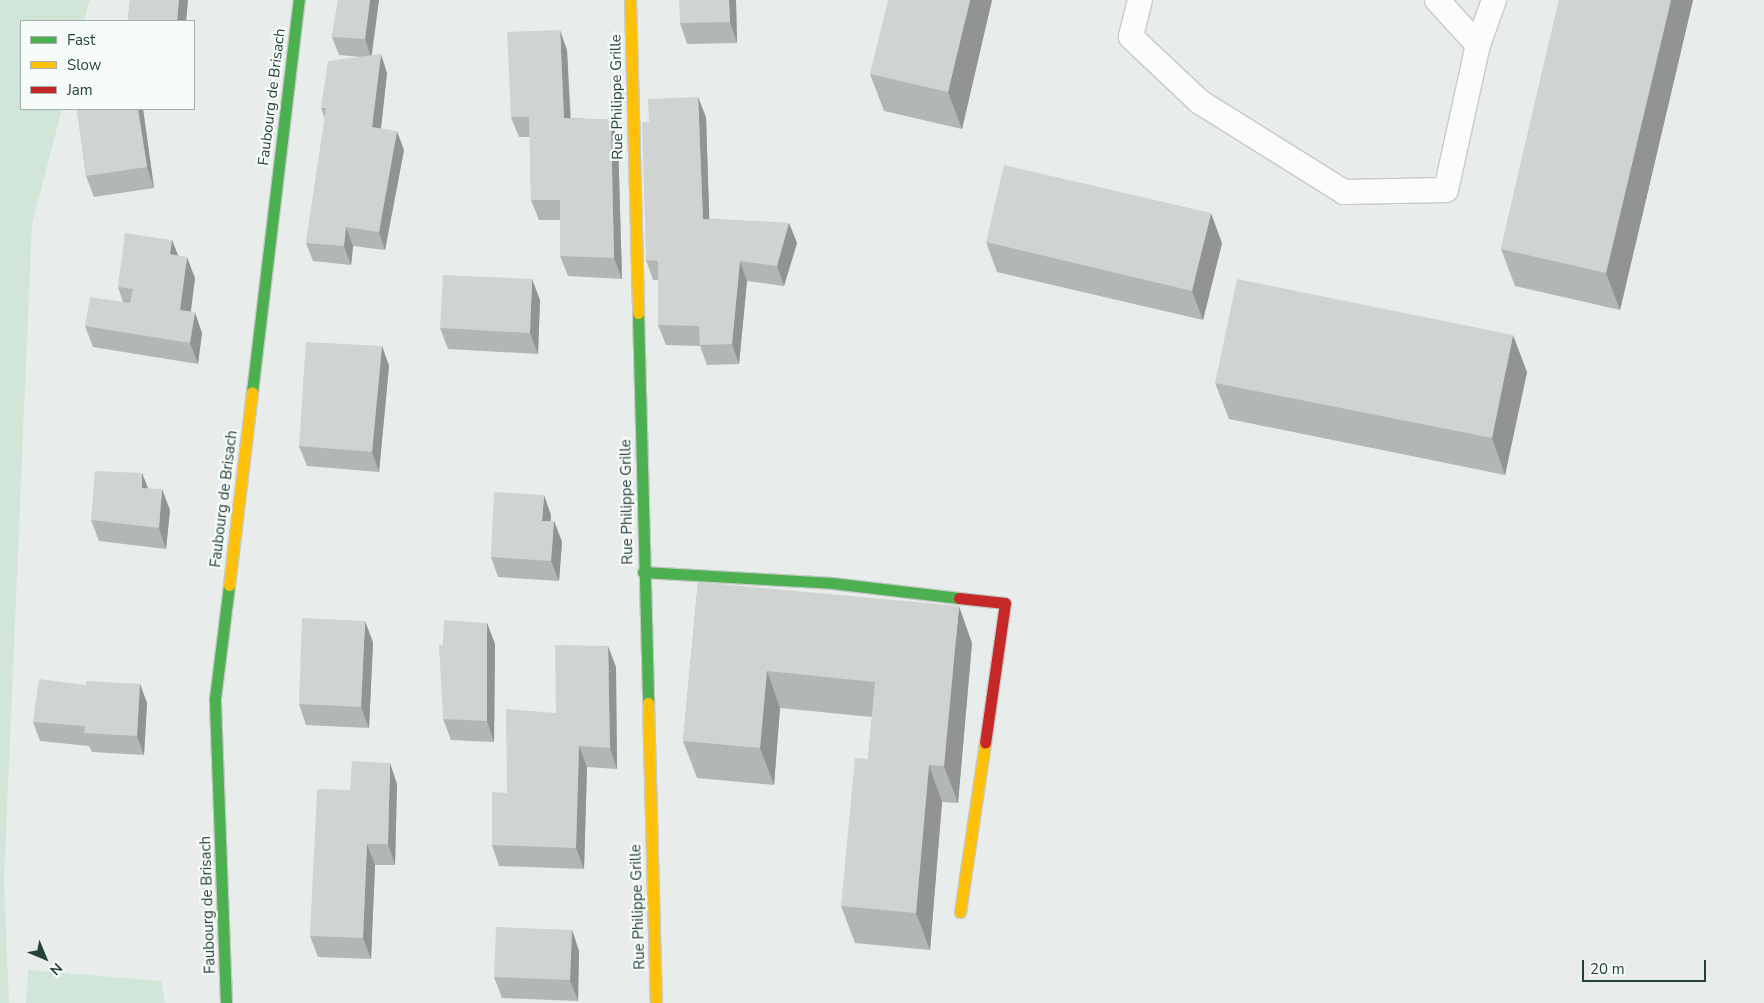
<!DOCTYPE html>
<style>
body{margin:0}
#map{position:relative;width:1764px;height:1003px;overflow:hidden;background:#e8edeb;font-family:"Nunito Sans",sans-serif}
div>[style]{position:absolute}
[style*='--x']{left:calc(var(--x)*1px);top:calc(var(--y)*1px);width:calc(var(--w)*1px);rotate:calc(var(--a)*1deg)}
.green>*{inset:0;background:#d1e6d8}
.roads{filter:drop-shadow(1px 0 #c5cac8) drop-shadow(-1px 0 #c5cac8) drop-shadow(0 1px #c5cac8) drop-shadow(0 -1px #c5cac8)}
.lane>*{height:24px;margin:-12px;padding:0 12px;transform-origin:12px;border-radius:12px;background:#fcfcfc}
.fast>*{height:11px;margin:-5.5px;padding:0 5.5px;transform-origin:5.5px;border-radius:5.5px;background:#4caf50}
.slow>*{height:11px;margin:-5.5px;padding:0 5.5px;transform-origin:5.5px;border-radius:5.5px;background:#ffc107}
.jam>*{height:11px;margin:-5.5px;padding:0 5.5px;transform-origin:5.5px;border-radius:5.5px;background:#c62828}
.wall>*{inset:0;background:#b2b6b5}
.shaded-wall>*{inset:0;background:#919493}
.building>*{inset:0;background:#cfd4d2}
span{translate:-50% -50%;white-space:nowrap;text-align:center;line-height:1.15;-webkit-text-stroke:4.5px #f7fbf9;paint-order:stroke}
.street-label{font-size:15px;color:#24423a}
.legend{position:absolute;left:20px;top:20px;width:175px;height:90px;box-sizing:border-box;background:#f7fbf9;border:1px solid #a3b1ad;margin:0;padding:6px 9px;list-style:none;font-size:15px;color:#24423a}
.legend li{display:flex;align-items:center;gap:10px;height:25px}
.legend b{width:25px;border:1px solid #a3b1ad}
.north{position:absolute;left:20px;top:933px;width:50px;height:50px;-webkit-text-stroke:4px #f7fbf9;paint-order:stroke;rotate:135deg;font-size:14px;font-weight:700;line-height:20px;text-align:center;color:#24423a}
.north::after{content:'';display:block;margin:auto;width:18px;height:22px;background:#24423a;clip-path:polygon(50% 0,100% 100%,50% 72%,0 100%)}
.scale{position:absolute;left:1582px;top:960px;width:124px;height:22px;box-sizing:border-box;border:2px solid #24423a;border-top:0;padding-left:6px;font-size:15px;line-height:18px;white-space:nowrap;color:#24423a;-webkit-text-stroke:4px #f7fbf9;paint-order:stroke}
</style>
<div id="map">
<div class="green">
<div style="clip-path:polygon(0 0,90px 0,84px 21px,21px 21px,21px 109px,62px 109px,32px 224px,4px 882px,9px 1003px,0 1003px)"></div>
<div style="clip-path:polygon(28px 970px,161px 981px,165px 1003px,26px 1003px)"></div>
</div>
<div class="roads">
<div class="lane">
<div style="--x:1140;--y:0;--w:38;--a:104"></div>
<div style="--x:1131;--y:37;--w:95;--a:43.3"></div>
<div style="--x:1200;--y:102;--w:170;--a:32"></div>
<div style="--x:1344;--y:192;--w:102;--a:-1.1"></div>
<div style="--x:1446;--y:190;--w:148;--a:-77.6"></div>
<div style="--x:1478;--y:45;--w:61;--a:-132.3"></div>
<div style="--x:1478;--y:45;--w:48;--a:-70.4"></div>
</div>
<div class="fast">
<div style="--x:638;--y:313;--w:390;--a:88.5"></div>
<div style="--x:252;--y:392;--w:395;--a:-83.2"></div>
<div style="--x:643;--y:572;--w:189;--a:3.3"></div>
<div style="--x:832;--y:583;--w:128;--a:6.7"></div>
<div style="--x:226;--y:1003;--w:305;--a:-92.1"></div>
<div style="--x:215;--y:698;--w:114;--a:-82.9"></div>
</div>
<div class="slow">
<div style="--x:630;--y:0;--w:313;--a:88.5"></div>
<div style="--x:229;--y:585;--w:194;--a:-83.2"></div>
<div style="--x:648;--y:703;--w:300;--a:88.5"></div>
<div style="--x:960;--y:912;--w:171;--a:-81.6"></div>
</div>
<div class="jam">
<div style="--x:959;--y:598;--w:46;--a:6.2"></div>
<div style="--x:1005;--y:603;--w:141;--a:98.1"></div>
</div>
</div>
<div class="wall">
<div style="clip-path:polygon(130px 0,188px 0,186px 21px,129px 21px,128px 20px)"></div>
<div style="clip-path:polygon(338px 0,379px 0,372px 55px,387px 73px,381px 128px,404px 150px,385px 250px,353px 246px,351px 265px,313px 261px,306px 243px,325px 119px,321px 108px,361px 57px,339px 55px,332px 37px)"></div>
<div style="clip-path:polygon(736px 0,737px 43px,687px 44px,680px 23px)"></div>
<div style="clip-path:polygon(992px 0,962px 129px,884px 111px,870px 74px)"></div>
<div style="clip-path:polygon(1559px 0,1693px 0,1620px 310px,1515px 286px,1501px 249px)"></div>
<div style="clip-path:polygon(567px 50px,571px 118px,611px 120px,618px 140px,622px 279px,568px 276px,560px 256px,560px 220px,539px 220px,531px 200px,530px 137px,519px 137px,511px 117px)"></div>
<div style="clip-path:polygon(77px 109px,143px 109px,154px 188px,94px 197px,86px 176px)"></div>
<div style="clip-path:polygon(706px 117px,709px 219px,789px 223px,797px 243px,784px 286px,747px 281px,739px 364px,707px 365px,700px 346px,666px 345px,658px 325px,658px 280px,653px 280px,646px 260px)"></div>
<div style="clip-path:polygon(172px 240px,178px 255px,195px 278px,191px 311px,202px 333px,198px 364px,93px 347px,85px 326px,123px 302px,118px 287px)"></div>
<div style="clip-path:polygon(986px 242px,1222px 243px,1203px 320px,997px 272px)"></div>
<div style="clip-path:polygon(540px 300px,538px 354px,448px 349px,440px 328px)"></div>
<div style="clip-path:polygon(382px 346px,389px 366px,379px 472px,307px 466px,299px 446px)"></div>
<div style="clip-path:polygon(1527px 372px,1505px 475px,1229px 419px,1215px 383px)"></div>
<div style="clip-path:polygon(142px 473px,148px 488px,170px 510px,166px 549px,99px 541px,91px 520px)"></div>
<div style="clip-path:polygon(551px 515px,551px 521px,554px 521px,562px 542px,559px 581px,498px 577px,491px 557px)"></div>
<div style="clip-path:polygon(698px 582px,972px 643px,958px 803px,942px 802px,930px 950px,855px 943px,841px 906px,868px 759px,872px 717px,780px 708px,774px 785px,697px 778px,683px 741px)"></div>
<div style="clip-path:polygon(487px 623px,495px 644px,494px 742px,451px 740px,443px 719px,443px 645px)"></div>
<div style="clip-path:polygon(373px 642px,369px 728px,306px 725px,299px 704px)"></div>
<div style="clip-path:polygon(616px 667px,617px 769px,587px 767px,584px 869px,499px 866px,492px 845px,507px 793px,556px 713px)"></div>
<div style="clip-path:polygon(140px 684px,147px 703px,144px 755px,92px 752px,89px 746px,40px 741px,33px 722px,86px 685px)"></div>
<div style="clip-path:polygon(397px 784px,395px 865px,375px 865px,371px 959px,318px 957px,310px 936px,350px 790px)"></div>
<div style="clip-path:polygon(572px 930px,579px 951px,578px 1001px,502px 998px,494px 977px)"></div>
</div>
<div class="shaded-wall">
<div style="clip-path:polygon(179px 0,188px 0,186px 21px,177px 21px)"></div>
<div style="clip-path:polygon(370px 0,379px 0,371px 57px,365px 39px)"></div>
<div style="clip-path:polygon(729px 0,736px 0,737px 43px,730px 22px)"></div>
<div style="clip-path:polygon(970px 0,992px 0,962px 129px,948px 92px)"></div>
<div style="clip-path:polygon(1671px 0,1693px 0,1620px 310px,1606px 273px)"></div>
<div style="clip-path:polygon(560px 30px,567px 50px,571px 138px,564px 118px)"></div>
<div style="clip-path:polygon(381px 54px,387px 73px,379px 146px,372px 127px)"></div>
<div style="clip-path:polygon(698px 97px,706px 117px,710px 238px,703px 219px)"></div>
<div style="clip-path:polygon(138px 109px,143px 109px,154px 188px,147px 167px)"></div>
<div style="clip-path:polygon(611px 120px,618px 140px,622px 279px,614px 258px)"></div>
<div style="clip-path:polygon(397px 131px,404px 150px,385px 250px,379px 232px)"></div>
<div style="clip-path:polygon(1211px 213px,1222px 243px,1203px 320px,1192px 291px)"></div>
<div style="clip-path:polygon(789px 223px,797px 243px,784px 286px,777px 266px)"></div>
<div style="clip-path:polygon(346px 227px,353px 246px,351px 265px,344px 246px)"></div>
<div style="clip-path:polygon(172px 240px,180px 261px,170px 254px)"></div>
<div style="clip-path:polygon(187px 257px,195px 278px,188px 331px,180px 310px)"></div>
<div style="clip-path:polygon(740px 261px,747px 281px,739px 364px,732px 344px)"></div>
<div style="clip-path:polygon(532px 279px,540px 300px,538px 354px,530px 333px)"></div>
<div style="clip-path:polygon(195px 312px,202px 333px,198px 364px,190px 343px)"></div>
<div style="clip-path:polygon(1513px 335px,1527px 372px,1505px 475px,1492px 438px)"></div>
<div style="clip-path:polygon(382px 346px,389px 366px,379px 472px,372px 452px)"></div>
<div style="clip-path:polygon(142px 473px,150px 494px,142px 488px)"></div>
<div style="clip-path:polygon(162px 489px,170px 510px,166px 549px,159px 528px)"></div>
<div style="clip-path:polygon(544px 495px,551px 515px,549px 541px,542px 521px)"></div>
<div style="clip-path:polygon(554px 521px,562px 542px,559px 581px,551px 561px)"></div>
<div style="clip-path:polygon(959px 606px,972px 643px,958px 803px,944px 766px)"></div>
<div style="clip-path:polygon(365px 621px,373px 642px,369px 728px,361px 707px)"></div>
<div style="clip-path:polygon(487px 623px,495px 644px,494px 742px,487px 721px)"></div>
<div style="clip-path:polygon(608px 646px,616px 667px,617px 769px,610px 748px)"></div>
<div style="clip-path:polygon(767px 671px,780px 708px,774px 785px,760px 748px)"></div>
<div style="clip-path:polygon(140px 684px,147px 703px,144px 755px,137px 736px)"></div>
<div style="clip-path:polygon(579px 746px,587px 767px,584px 869px,576px 848px)"></div>
<div style="clip-path:polygon(390px 763px,397px 784px,395px 865px,388px 844px)"></div>
<div style="clip-path:polygon(929px 765px,942px 802px,930px 950px,916px 913px)"></div>
<div style="clip-path:polygon(367px 844px,375px 865px,371px 959px,363px 938px)"></div>
<div style="clip-path:polygon(572px 930px,579px 951px,578px 1001px,570px 980px)"></div>
</div>
<div class="building">
<div style="clip-path:polygon(130px 0,179px 0,177px 21px,151px 21px,128px 20px)"></div>
<div style="clip-path:polygon(338px 0,370px 0,365px 39px,332px 37px)"></div>
<div style="clip-path:polygon(679px 0,729px 0,730px 22px,680px 23px)"></div>
<div style="clip-path:polygon(888px 0,970px 0,948px 92px,870px 74px)"></div>
<div style="clip-path:polygon(1559px 0,1671px 0,1606px 273px,1501px 249px)"></div>
<div style="clip-path:polygon(560px 30px,564px 118px,611px 120px,614px 258px,560px 256px,560px 200px,531px 200px,529px 117px,511px 117px,507px 32px)"></div>
<div style="clip-path:polygon(381px 54px,372px 127px,397px 131px,379px 232px,346px 227px,344px 246px,306px 243px,326px 108px,321px 108px,328px 61px)"></div>
<div style="clip-path:polygon(698px 97px,703px 219px,789px 223px,777px 266px,740px 261px,732px 344px,700px 345px,699px 326px,658px 325px,658px 261px,646px 260px,642px 122px,649px 122px,648px 99px)"></div>
<div style="clip-path:polygon(77px 109px,138px 109px,147px 167px,86px 176px)"></div>
<div style="clip-path:polygon(1004px 165px,1211px 213px,1192px 291px,986px 242px)"></div>
<div style="clip-path:polygon(125px 233px,172px 240px,170px 254px,187px 257px,180px 310px,195px 312px,190px 343px,85px 326px,90px 297px,130px 303px,133px 289px,118px 287px)"></div>
<div style="clip-path:polygon(443px 275px,532px 279px,530px 333px,440px 328px)"></div>
<div style="clip-path:polygon(1237px 279px,1513px 335px,1492px 438px,1215px 383px)"></div>
<div style="clip-path:polygon(306px 342px,382px 346px,372px 452px,299px 446px)"></div>
<div style="clip-path:polygon(95px 471px,142px 473px,142px 488px,162px 489px,159px 528px,91px 520px)"></div>
<div style="clip-path:polygon(494px 492px,544px 495px,542px 521px,554px 521px,551px 561px,491px 557px)"></div>
<div style="clip-path:polygon(698px 582px,959px 606px,944px 766px,929px 765px,916px 913px,841px 906px,855px 758px,868px 759px,875px 682px,767px 671px,760px 748px,683px 741px)"></div>
<div style="clip-path:polygon(302px 618px,365px 621px,361px 707px,299px 704px)"></div>
<div style="clip-path:polygon(444px 620px,487px 623px,487px 721px,443px 719px,439px 645px,443px 645px)"></div>
<div style="clip-path:polygon(555px 645px,608px 646px,610px 748px,579px 746px,576px 848px,492px 845px,492px 792px,507px 793px,506px 709px,556px 713px)"></div>
<div style="clip-path:polygon(39px 679px,86px 685px,86px 681px,140px 684px,137px 736px,84px 733px,85px 726px,33px 722px)"></div>
<div style="clip-path:polygon(352px 761px,390px 763px,388px 844px,367px 844px,363px 938px,310px 936px,317px 789px,350px 790px)"></div>
<div style="clip-path:polygon(496px 927px,572px 930px,570px 980px,494px 977px)"></div>
</div>
<div class="street-label">
<span style="left:272px;top:97px;rotate:-83deg">Faubourg de Brisach</span>
<span style="left:617px;top:97px;rotate:-91deg">Rue Philippe Grille</span>
<span style="left:224px;top:499px;rotate:-83deg">Faubourg de Brisach</span>
<span style="left:627px;top:502px;rotate:-91deg">Rue Philippe Grille</span>
<span style="left:208px;top:905px;rotate:-92deg">Faubourg de Brisach</span>
<span style="left:638px;top:907px;rotate:-92deg">Rue Philippe Grille</span>
</div>
<ul class="legend">
<li><b style="height:6px;background:#4caf50"></b>Fast</li>
<li><b style="height:6px;background:#ffc107"></b>Slow</li>
<li><b style="height:6px;background:#c62828"></b>Jam</li>
</ul>
<div class="north">N</div>
<div class="scale">20 m</div>
</div>
